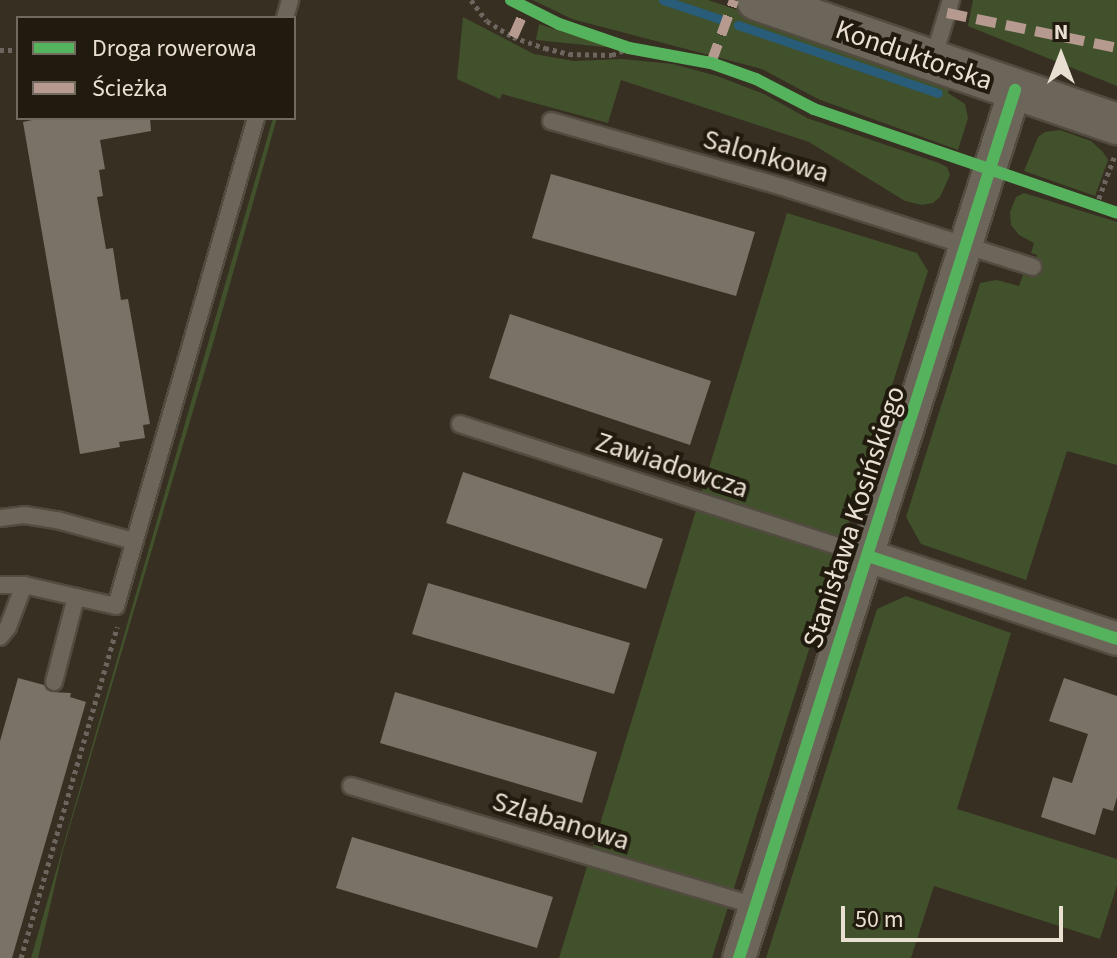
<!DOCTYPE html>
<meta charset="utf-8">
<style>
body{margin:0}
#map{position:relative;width:1117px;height:958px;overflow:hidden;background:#372f22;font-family:"Source Sans 3",sans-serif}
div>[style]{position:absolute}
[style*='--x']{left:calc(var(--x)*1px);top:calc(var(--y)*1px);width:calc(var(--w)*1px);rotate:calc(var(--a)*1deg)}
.green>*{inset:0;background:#41512b}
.stream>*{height:9px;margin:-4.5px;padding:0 4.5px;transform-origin:4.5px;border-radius:4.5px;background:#285c79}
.building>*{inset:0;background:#7a7267}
.path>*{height:5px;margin-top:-2.5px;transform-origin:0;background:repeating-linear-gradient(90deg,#6d665e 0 4px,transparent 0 8px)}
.roads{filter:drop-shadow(2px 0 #524b40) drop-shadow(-2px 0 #524b40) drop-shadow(0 2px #524b40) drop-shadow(0 -2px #524b40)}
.service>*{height:16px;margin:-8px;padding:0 8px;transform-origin:8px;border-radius:8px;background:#6c655a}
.minor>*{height:32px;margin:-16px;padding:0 16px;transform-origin:16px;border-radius:16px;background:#6c655a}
.tertiary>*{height:40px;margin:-20px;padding:0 20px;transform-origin:20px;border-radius:20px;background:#6c655a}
.quiet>*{height:10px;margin-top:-5px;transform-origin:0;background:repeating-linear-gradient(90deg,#b69a8f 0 20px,transparent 0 30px)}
.cycleway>*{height:12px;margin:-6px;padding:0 6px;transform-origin:6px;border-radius:6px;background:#56b35d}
span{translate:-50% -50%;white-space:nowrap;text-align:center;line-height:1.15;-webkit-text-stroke:8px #211a0f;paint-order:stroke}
.street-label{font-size:28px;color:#eae0d2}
.legend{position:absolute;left:16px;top:16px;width:280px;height:104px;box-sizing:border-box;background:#211a0f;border:2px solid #71695d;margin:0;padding:10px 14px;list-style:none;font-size:24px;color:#eae0d2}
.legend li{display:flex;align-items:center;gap:16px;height:40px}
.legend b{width:40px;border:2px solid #71695d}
.north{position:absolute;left:1021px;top:16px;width:80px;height:80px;-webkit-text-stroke:6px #211a0f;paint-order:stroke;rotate:0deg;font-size:22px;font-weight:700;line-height:32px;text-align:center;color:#eae0d2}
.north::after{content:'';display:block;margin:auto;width:28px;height:36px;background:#eae0d2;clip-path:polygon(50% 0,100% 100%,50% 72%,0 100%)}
.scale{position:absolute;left:841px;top:906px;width:222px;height:36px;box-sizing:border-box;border:4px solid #eae0d2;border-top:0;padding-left:10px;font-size:24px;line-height:28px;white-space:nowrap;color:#eae0d2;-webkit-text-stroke:6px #211a0f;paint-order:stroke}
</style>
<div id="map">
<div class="green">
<div style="clip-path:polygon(533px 0,708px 0,951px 82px,948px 93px,965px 104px,968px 118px,958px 150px,818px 99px,762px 69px,572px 19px)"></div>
<div style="clip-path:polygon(973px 0,1117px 0,1117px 86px,968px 26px)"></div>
<div style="clip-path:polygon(463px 17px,534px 54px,574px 61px,622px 59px,673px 64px,717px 76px,764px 94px,807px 118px,939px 163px,947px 167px,950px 175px,940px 197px,933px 203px,922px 205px,905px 201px,809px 142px,621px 80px,608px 123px,502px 94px,500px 99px,457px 79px)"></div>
<div style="clip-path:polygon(539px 24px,572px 35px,614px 48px,536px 40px)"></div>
<div style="clip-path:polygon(273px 118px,277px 118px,214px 340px,63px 850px,38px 958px,31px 958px)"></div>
<div style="clip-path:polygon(1060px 130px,1091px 141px,1103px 152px,1108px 160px,1095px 196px,1024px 171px,1038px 137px,1045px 132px)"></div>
<div style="clip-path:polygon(1024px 193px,1117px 222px,1117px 465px,1067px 451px,1026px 580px,921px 544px,906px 517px,980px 283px,997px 280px,1019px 286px,1023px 275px,1030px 277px,1037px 255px,1031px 253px,1034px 243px,1019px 235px,1011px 225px,1010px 212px,1016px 197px)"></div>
<div style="clip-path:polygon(787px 213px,917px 253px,928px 271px,712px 958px,559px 958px)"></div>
<div style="clip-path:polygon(906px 596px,1011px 633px,957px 809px,1117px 859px,1117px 885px,1100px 939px,934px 886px,911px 958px,766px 958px,877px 609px)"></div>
</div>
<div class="stream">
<div style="--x:663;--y:0;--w:60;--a:18.4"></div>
<div style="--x:738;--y:25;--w:211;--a:18.8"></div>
</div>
<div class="building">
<div style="clip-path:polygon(41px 118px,150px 118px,151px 131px,100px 140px,105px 169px,99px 170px,103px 196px,97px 197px,106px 249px,113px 248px,121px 300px,128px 299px,150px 424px,143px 425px,145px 438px,119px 442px,120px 447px,80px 454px,23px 122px)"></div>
<div style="clip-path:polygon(551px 174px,755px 232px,736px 296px,532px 238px)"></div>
<div style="clip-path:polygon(510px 314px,711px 381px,690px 445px,489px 378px)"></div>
<div style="clip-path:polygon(463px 472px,663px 539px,646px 589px,446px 523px)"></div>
<div style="clip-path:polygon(428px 583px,630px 643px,614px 694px,412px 634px)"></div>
<div style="clip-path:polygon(18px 678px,44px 685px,51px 692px,71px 693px,70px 697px,86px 702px,12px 958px,0 958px,0 741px)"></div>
<div style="clip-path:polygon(1064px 678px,1117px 696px,1117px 797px,1113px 811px,1103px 808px,1095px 835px,1041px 817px,1053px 777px,1072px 783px,1088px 734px,1049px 721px)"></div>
<div style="clip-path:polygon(395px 692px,597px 752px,582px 803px,380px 743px)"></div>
<div style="clip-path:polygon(352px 837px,553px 897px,537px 948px,336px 888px)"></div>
</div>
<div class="path">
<div style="--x:471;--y:0;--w:26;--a:53"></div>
<div style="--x:487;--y:21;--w:31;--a:32"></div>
<div style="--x:513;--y:37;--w:34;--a:19"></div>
<div style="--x:545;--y:48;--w:25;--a:14"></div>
<div style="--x:569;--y:54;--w:43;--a:1.3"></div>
<div style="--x:612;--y:55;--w:18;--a:-22"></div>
<div style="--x:0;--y:50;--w:18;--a:0"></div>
<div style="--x:1096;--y:206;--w:54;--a:-69.6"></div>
<div style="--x:21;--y:958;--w:345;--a:-73.8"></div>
</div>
<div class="roads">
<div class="service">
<div style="--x:285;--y:18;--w:19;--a:-74"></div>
<div style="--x:933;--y:59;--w:62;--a:-73"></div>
<div style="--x:551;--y:121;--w:248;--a:15.9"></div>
<div style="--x:789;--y:189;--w:256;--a:17.7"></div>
<div style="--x:460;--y:424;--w:429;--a:17.9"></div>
<div style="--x:0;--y:518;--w:24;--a:-7"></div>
<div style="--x:24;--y:515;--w:33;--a:9"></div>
<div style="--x:57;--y:520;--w:80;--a:15.3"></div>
<div style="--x:0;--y:585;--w:24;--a:0"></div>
<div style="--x:24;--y:585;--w:94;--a:12.9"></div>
<div style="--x:116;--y:606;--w:508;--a:-73.99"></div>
<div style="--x:0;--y:637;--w:13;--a:-51"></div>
<div style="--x:8;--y:627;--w:45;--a:-69.1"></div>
<div style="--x:54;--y:682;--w:88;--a:-75.5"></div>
<div style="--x:351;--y:786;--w:422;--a:16.5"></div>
</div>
<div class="minor">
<div style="--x:868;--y:556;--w:262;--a:18.4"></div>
<div style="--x:739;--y:958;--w:911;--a:-72.36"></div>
</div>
<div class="tertiary">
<div style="--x:757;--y:0;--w:381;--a:19"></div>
</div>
</div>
<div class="quiet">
<div style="--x:947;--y:13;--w:174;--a:11.6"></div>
<div style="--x:513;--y:37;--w:32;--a:-66"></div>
<div style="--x:711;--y:63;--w:67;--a:-69.9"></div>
</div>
<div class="cycleway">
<div style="--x:511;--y:0;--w:54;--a:26.6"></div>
<div style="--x:559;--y:24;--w:74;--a:18.9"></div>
<div style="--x:629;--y:48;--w:83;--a:10.4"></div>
<div style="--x:711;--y:63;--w:48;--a:19.6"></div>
<div style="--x:756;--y:79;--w:65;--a:27.3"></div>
<div style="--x:814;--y:109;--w:320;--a:18.9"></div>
<div style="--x:868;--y:556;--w:262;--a:18.4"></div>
<div style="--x:739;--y:958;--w:911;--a:-72.36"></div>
</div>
<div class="street-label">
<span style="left:914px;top:55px;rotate:19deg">Konduktorska</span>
<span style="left:766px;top:156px;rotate:16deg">Salonkowa</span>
<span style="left:672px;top:465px;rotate:18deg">Zawiadowcza</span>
<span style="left:854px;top:517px;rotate:-72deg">Stanisława Kosińskiego</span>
<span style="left:561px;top:821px;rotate:17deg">Szlabanowa</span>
</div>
<ul class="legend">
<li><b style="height:10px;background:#56b35d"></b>Droga rowerowa</li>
<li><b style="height:10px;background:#b69a8f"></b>Ścieżka</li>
</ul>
<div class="north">N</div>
<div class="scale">50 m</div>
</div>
